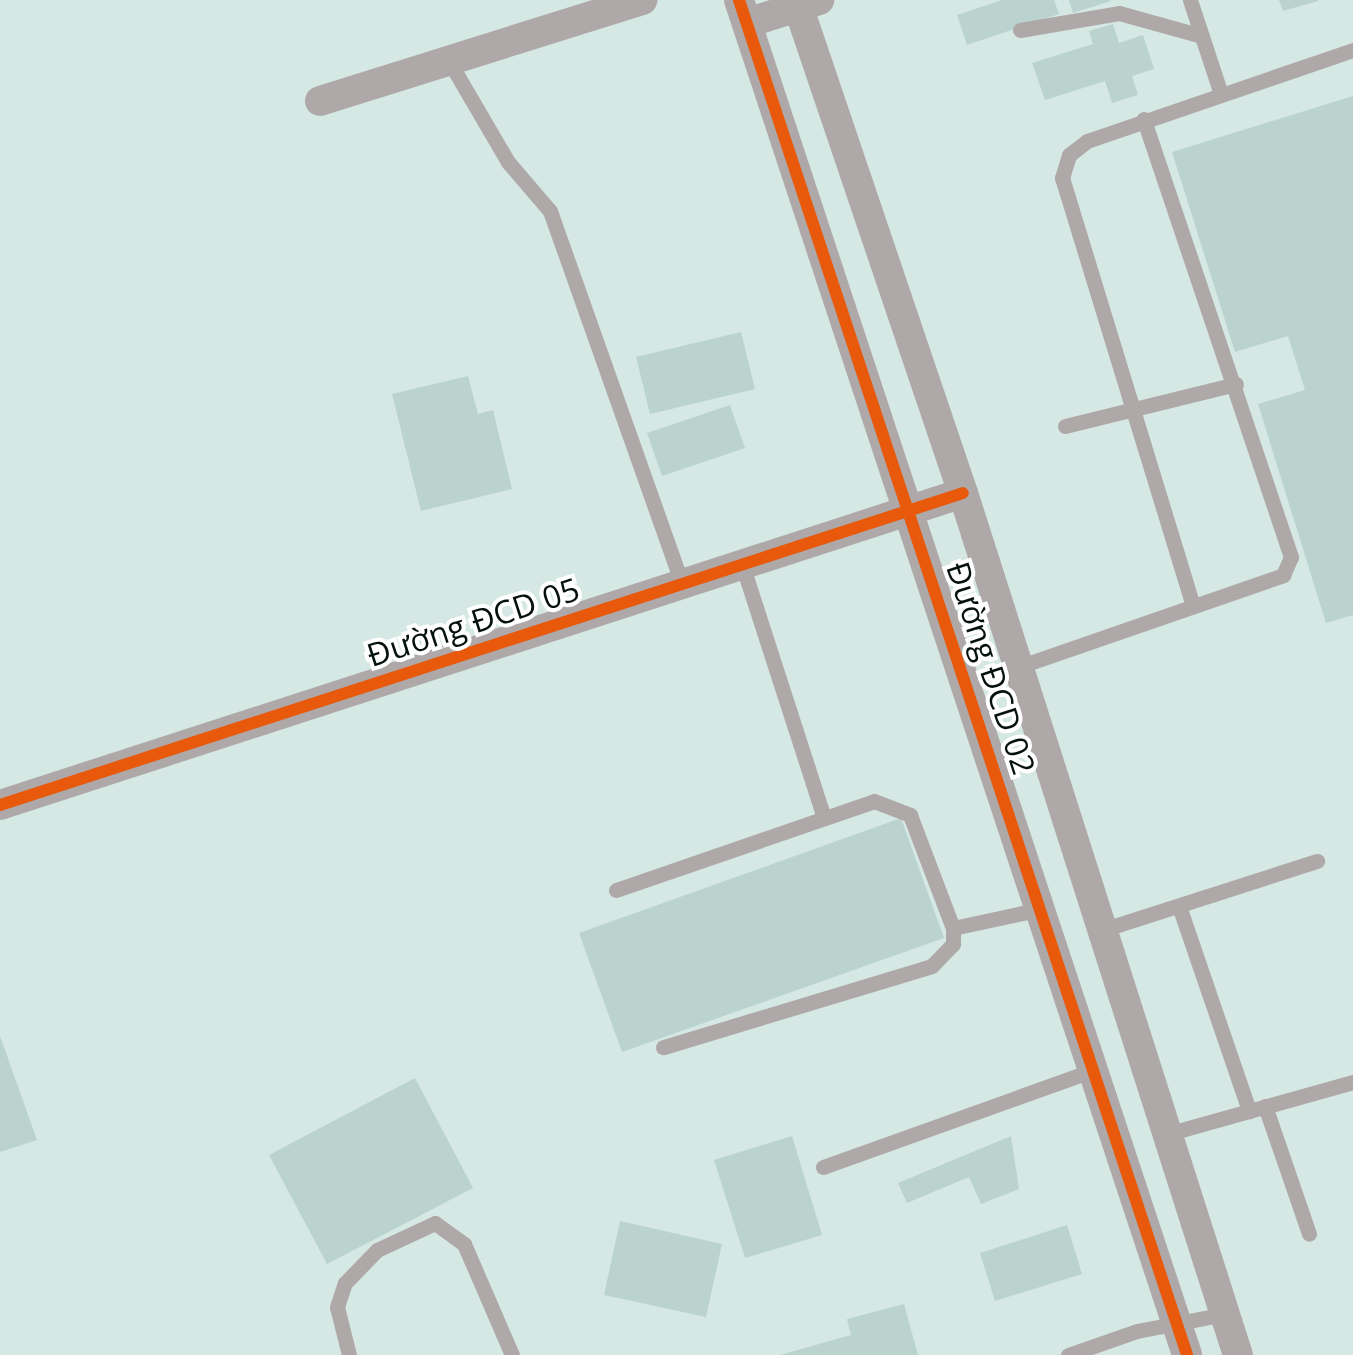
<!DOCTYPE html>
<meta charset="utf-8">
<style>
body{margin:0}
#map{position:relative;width:1353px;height:1355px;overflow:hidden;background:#d5e8e4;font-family:"Open Sans",sans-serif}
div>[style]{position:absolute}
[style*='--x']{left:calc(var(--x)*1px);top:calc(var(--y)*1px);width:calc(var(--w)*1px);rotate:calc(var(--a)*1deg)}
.building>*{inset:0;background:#bad3ce}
.lane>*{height:15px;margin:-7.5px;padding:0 7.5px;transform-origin:7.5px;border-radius:7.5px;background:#afa8a8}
.street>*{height:30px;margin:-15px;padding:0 15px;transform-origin:15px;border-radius:15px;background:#afa8a8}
.cycleway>*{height:12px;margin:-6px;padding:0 6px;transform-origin:6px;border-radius:6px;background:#e8590c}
span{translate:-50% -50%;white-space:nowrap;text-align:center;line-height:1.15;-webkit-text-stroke:8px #fff;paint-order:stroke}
.street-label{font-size:32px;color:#05110f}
</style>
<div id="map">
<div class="building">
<div style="clip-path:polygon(1002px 0,1054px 0,1059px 14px,967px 45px,957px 15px)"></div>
<div style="clip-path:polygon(1069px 0,1110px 0,1111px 1px,1073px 13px)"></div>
<div style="clip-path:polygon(1279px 0,1318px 0,1318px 1px,1283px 11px)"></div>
<div style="clip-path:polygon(1113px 24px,1119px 43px,1143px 35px,1154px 69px,1132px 76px,1138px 95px,1112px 103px,1105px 81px,1045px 100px,1032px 63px,1093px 44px,1089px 31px)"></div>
<div style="clip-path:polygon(1353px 96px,1353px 615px,1326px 623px,1258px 404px,1305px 390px,1288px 336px,1235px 352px,1172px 152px)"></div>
<div style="clip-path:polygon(741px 332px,755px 389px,650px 414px,636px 357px)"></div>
<div style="clip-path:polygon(468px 376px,478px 414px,493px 410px,512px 489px,421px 511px,392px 394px)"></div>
<div style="clip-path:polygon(730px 405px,745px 448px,662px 476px,647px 433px)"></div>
<div style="clip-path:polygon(901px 818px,944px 938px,622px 1052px,579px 933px)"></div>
<div style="clip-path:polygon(0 1036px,37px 1140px,0 1152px)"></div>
<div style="clip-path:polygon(415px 1078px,473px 1188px,327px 1264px,269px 1155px)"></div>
<div style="clip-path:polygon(792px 1136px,822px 1235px,745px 1258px,714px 1160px)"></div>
<div style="clip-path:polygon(1011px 1136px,1019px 1189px,981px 1204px,969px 1177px,907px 1203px,898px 1183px)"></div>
<div style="clip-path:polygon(620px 1221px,722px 1244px,706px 1317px,604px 1295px)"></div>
<div style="clip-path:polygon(1067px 1225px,1082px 1274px,995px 1301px,980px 1253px)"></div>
<div style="clip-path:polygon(904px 1304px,918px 1355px,780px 1355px,851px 1335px,847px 1319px)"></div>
</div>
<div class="lane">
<div style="--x:1190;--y:0;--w:96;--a:71.8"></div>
<div style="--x:1020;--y:30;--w:100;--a:-9.7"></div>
<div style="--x:1119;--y:13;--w:86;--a:15.5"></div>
<div style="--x:449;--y:61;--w:117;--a:59.7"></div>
<div style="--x:508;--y:162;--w:65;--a:49.4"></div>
<div style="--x:550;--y:211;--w:396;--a:70.5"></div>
<div style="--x:1065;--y:426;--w:176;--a:-13.8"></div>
<div style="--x:742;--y:564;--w:267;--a:72.1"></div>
<div style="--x:1193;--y:606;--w:448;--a:-107"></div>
<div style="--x:1062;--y:178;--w:24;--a:-73"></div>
<div style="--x:1069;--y:155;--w:23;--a:-38"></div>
<div style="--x:1087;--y:141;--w:281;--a:-18.9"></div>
<div style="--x:1018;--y:667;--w:281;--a:-19.1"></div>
<div style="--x:1283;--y:575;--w:20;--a:-66"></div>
<div style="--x:1291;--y:557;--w:462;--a:-108.6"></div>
<div style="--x:616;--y:890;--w:273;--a:-19"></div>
<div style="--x:874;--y:801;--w:39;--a:21"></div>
<div style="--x:910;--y:815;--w:121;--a:69.2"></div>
<div style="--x:953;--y:928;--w:16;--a:90"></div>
<div style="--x:953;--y:944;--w:30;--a:134"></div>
<div style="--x:932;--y:966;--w:281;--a:163.2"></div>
<div style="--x:1179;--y:906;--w:217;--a:71.1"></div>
<div style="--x:953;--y:928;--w:90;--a:-12.2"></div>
<div style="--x:1102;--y:930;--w:226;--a:-17.8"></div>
<div style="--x:1265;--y:1106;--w:135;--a:71"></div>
<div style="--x:1167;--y:1134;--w:193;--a:-15.6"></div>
<div style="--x:823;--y:1167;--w:288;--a:-19.7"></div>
<div style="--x:349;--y:1355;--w:49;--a:-104"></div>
<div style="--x:337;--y:1307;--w:25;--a:-72"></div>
<div style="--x:345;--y:1283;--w:46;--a:-45.9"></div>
<div style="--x:377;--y:1250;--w:64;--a:-25"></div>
<div style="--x:435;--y:1223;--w:36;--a:36"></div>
<div style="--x:464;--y:1244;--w:121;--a:66.6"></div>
<div style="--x:1068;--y:1355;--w:73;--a:-19.2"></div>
<div style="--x:1137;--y:1331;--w:90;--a:-10.9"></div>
</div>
<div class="street">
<div style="--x:739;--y:0;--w:1427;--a:71.7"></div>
<div style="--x:796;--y:0;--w:521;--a:71.29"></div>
<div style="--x:963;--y:493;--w:905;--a:72.31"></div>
<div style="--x:747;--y:23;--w:76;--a:-17.7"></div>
<div style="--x:320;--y:101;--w:338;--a:-17.4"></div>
<div style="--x:0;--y:805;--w:1012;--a:-17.95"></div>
</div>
<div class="cycleway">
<div style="--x:739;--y:0;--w:1427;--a:71.7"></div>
<div style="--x:0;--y:805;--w:1012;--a:-17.95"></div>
</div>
<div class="street-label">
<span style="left:473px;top:622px;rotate:-18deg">Đường ĐCD 05</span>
<span style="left:991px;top:668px;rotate:72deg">Đường ĐCD 02</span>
</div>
</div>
